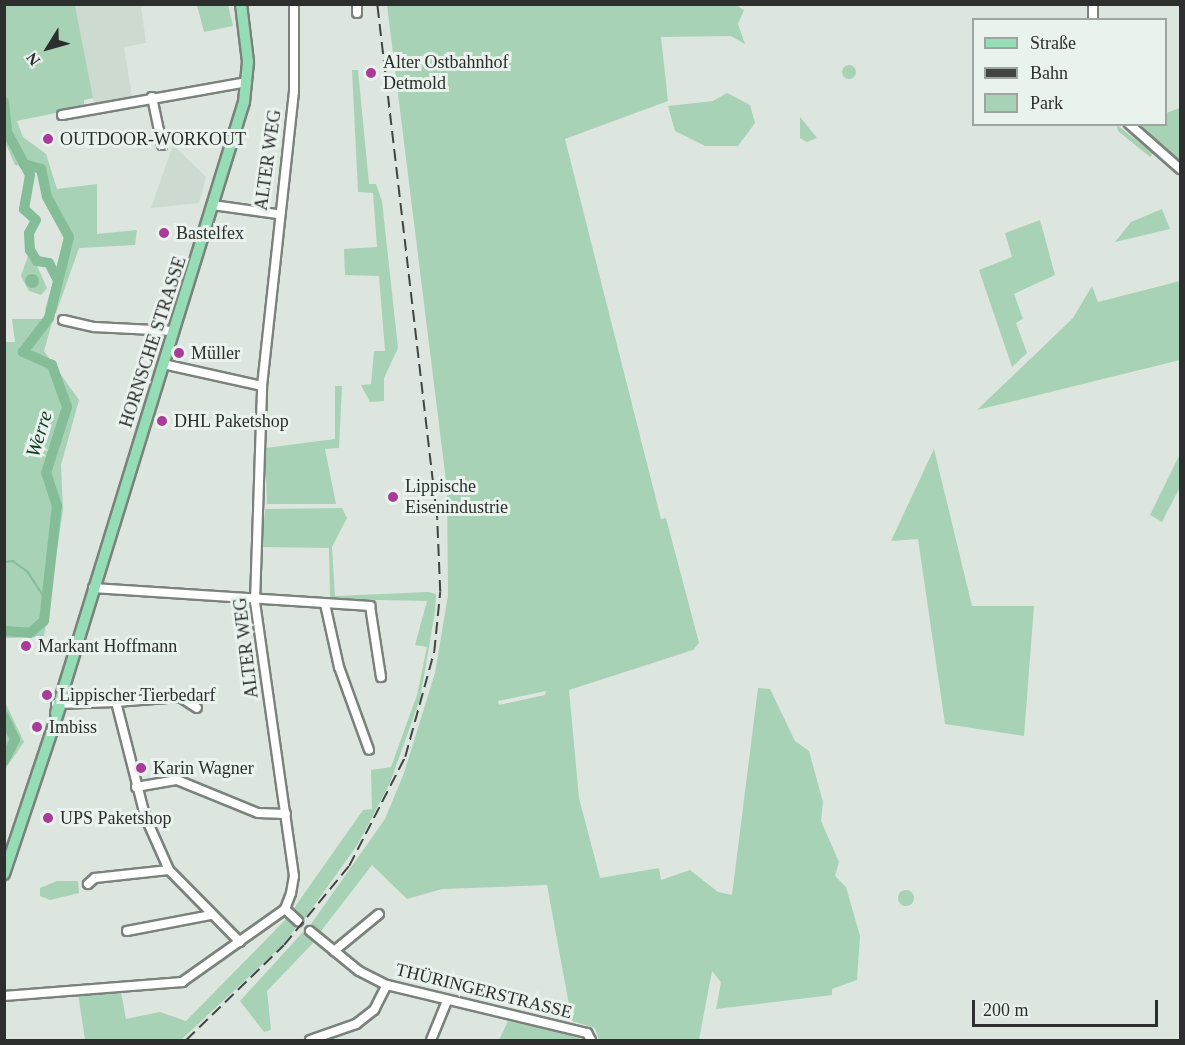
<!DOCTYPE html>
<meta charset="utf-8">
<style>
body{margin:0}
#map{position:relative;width:1185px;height:1045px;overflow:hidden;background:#dde5df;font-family:"Times New Roman",serif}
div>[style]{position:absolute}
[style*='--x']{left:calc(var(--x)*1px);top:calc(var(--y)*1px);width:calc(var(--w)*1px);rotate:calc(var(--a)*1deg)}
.built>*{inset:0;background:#ccdad0}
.green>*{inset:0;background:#a8d2b5}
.round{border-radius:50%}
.water>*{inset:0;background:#84bd97}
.stream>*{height:1.5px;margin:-0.75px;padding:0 0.75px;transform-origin:0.75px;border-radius:0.75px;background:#84bd97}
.river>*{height:10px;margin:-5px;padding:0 5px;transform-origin:5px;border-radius:5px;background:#84bd97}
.roads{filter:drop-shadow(2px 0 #7b827d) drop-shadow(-2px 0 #7b827d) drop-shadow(0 2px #7b827d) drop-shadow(0 -2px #7b827d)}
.minor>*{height:8px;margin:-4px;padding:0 4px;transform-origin:4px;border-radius:4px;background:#fff}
.major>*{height:10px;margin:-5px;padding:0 5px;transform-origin:5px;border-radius:5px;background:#95ddb4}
.rail>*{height:1.5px;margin-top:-0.75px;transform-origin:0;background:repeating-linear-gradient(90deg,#424643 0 12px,transparent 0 18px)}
.dots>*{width:16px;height:16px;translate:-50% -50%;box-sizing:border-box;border:3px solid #eaf2ed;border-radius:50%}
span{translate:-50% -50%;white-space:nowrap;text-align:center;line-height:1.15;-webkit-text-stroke:6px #eaf2ed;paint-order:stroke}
.poi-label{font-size:18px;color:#2c2f2d}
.left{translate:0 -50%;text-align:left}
.street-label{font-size:18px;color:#2c2f2d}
.water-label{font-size:20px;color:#0d3b22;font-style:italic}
.frame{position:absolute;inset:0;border:6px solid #2c2f2d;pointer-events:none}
.legend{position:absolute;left:972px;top:18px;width:195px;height:108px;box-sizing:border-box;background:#eaf2ed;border:2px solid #9ea4a0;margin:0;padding:8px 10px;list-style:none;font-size:18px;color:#2c2f2d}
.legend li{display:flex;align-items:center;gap:12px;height:30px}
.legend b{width:30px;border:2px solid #9ea4a0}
.north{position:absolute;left:18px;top:18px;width:60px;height:60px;-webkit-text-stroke:4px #eaf2ed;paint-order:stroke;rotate:233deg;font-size:16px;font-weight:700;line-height:24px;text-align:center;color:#2c2f2d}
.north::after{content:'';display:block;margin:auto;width:21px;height:27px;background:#2c2f2d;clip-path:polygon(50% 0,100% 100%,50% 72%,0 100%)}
.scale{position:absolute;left:972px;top:1000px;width:186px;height:27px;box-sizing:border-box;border:3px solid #2c2f2d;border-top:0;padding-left:8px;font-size:18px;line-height:21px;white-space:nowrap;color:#2c2f2d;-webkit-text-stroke:4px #eaf2ed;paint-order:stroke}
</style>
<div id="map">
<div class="built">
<div style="clip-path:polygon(75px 5px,141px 6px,146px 43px,124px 47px,132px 97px,94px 104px)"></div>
<div style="clip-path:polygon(173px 145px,206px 177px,199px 203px,151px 208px)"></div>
</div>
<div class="green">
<div style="clip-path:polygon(4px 5px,75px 5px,93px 98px,84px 100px,84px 107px,17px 121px,23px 137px,46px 154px,57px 189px,97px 184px,97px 234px,137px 230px,135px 245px,79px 248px,56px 313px,45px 310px,66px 235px,40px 168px,15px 165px,5px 142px)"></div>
<div style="clip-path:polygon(197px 5px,228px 5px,233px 26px,204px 32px)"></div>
<div style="clip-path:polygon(evenodd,387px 5px,736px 5px,744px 10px,738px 24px,745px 44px,731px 36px,661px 37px,668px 101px,565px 139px,661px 519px,666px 518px,699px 643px,693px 650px,569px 690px,579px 798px,600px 878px,659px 868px,661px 880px,690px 870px,718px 892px,732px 895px,758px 688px,770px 689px,795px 741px,809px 751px,823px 802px,821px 821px,839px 862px,835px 876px,846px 887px,860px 936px,857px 980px,832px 989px,832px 995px,716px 1009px,721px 982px,712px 971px,699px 1040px,599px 1040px,595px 1028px,572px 1021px,547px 885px,442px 889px,407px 899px,372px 865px,318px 935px,309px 927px,385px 819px,404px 773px,435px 673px,448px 595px,447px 489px,387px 5px,546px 691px,545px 695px,499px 705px,498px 701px,546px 691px)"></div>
<div class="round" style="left:842px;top:65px;width:14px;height:14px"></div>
<div style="clip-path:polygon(352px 70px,358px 70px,369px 184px,376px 184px,382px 201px,398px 348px,384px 378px,384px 401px,370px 402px,361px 385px,371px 384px,374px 351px,385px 351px,379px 276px,345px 275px,344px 249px,377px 247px,373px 193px,358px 192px)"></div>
<div style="clip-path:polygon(727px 93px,750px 105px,755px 123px,738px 146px,705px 146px,675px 131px,668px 106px,713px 101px)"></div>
<div style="clip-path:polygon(1180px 108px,1180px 162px,1135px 125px,1166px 124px,1166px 113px)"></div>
<div style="clip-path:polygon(800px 117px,817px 138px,807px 142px,800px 138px)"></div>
<div style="clip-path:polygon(1117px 125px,1153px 153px,1150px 157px,1118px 131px)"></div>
<div class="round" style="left:40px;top:131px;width:16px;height:16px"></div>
<div style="clip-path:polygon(1162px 209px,1170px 229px,1115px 242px,1131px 222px)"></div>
<div style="clip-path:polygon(1040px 220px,1055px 275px,1014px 294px,1023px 319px,1016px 323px,1027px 353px,1012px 367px,979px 270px,1012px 257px,1005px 233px)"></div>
<div style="clip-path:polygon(30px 250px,47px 288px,41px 295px,29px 291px,21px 276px)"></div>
<div style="clip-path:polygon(1180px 281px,1180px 360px,977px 410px,1073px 318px,1092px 286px,1098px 302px)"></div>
<div style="clip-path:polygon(12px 319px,53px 319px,44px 351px,79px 400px,61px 465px,63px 510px,44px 637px,5px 638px,4px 342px,15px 342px)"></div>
<div style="clip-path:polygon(335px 386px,342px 386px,339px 448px,325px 449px,336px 504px,267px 504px,265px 448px,335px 439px)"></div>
<div style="clip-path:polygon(934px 449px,972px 606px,1034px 606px,1024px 736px,945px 724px,918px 539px,891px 541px)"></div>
<div style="clip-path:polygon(1180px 454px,1180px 487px,1162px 522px,1150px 515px)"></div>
<div style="clip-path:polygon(342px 508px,347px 518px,332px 547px,335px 596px,428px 592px,436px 594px,435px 612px,420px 699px,390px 783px,358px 844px,303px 921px,292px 911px,363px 810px,372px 809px,371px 770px,391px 767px,417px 695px,427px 647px,415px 645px,427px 601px,330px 599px,329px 548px,262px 547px,265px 509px)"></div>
<div style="clip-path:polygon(5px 702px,24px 742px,5px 769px,4px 769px)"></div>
<div style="clip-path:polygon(57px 881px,78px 881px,79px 893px,50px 900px,40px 896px,40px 888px)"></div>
<div class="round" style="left:898px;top:890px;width:16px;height:16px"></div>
<div style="clip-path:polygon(288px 917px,298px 925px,282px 946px,181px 1040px,85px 1040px,78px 993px,121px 992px,126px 1019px,160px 1012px,186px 1021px)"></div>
<div style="clip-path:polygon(303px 932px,314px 942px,267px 991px,271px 1030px,264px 1032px,240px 1001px)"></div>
<div style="clip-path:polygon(508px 1021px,560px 1032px,584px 1040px,499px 1040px)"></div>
</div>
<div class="water">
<div class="round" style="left:25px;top:274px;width:14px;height:14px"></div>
</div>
<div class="stream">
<div style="--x:4;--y:562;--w:9;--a:-6"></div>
<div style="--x:13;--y:561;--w:19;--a:36"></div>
<div style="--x:28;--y:572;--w:31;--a:57"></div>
</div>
<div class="river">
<div style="--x:4;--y:102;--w:27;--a:84"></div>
<div style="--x:4;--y:126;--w:55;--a:62"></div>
<div style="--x:30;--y:175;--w:35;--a:100"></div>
<div style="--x:24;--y:209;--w:16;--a:43"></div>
<div style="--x:36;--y:220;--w:15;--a:118"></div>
<div style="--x:29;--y:233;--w:17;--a:87"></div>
<div style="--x:30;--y:250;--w:13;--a:58"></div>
<div style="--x:37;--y:261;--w:12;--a:9"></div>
<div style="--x:49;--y:263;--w:20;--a:63"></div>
<div style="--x:4;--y:631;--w:26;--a:4"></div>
<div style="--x:30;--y:633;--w:18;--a:-41"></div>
<div style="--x:44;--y:621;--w:116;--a:-83.6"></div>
<div style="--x:57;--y:506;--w:35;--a:-108"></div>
<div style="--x:46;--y:473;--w:69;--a:-72.3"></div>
<div style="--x:67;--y:407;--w:45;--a:-109.7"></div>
<div style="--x:52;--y:365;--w:32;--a:-156"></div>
<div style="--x:23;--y:352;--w:43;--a:-52.6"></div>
<div style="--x:49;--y:318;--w:83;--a:-76.1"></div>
<div style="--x:69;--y:237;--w:46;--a:-118.8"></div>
<div style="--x:47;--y:197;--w:29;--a:-102"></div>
<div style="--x:41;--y:169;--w:18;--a:-164"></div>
<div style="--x:4;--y:716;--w:26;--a:65"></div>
<div style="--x:15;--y:740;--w:24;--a:118"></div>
</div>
<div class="roads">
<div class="minor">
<div style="--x:357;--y:4;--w:9;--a:90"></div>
<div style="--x:1093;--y:4;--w:16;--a:90"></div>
<div style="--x:152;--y:97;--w:49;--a:78.2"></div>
<div style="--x:62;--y:115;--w:188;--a:-10.1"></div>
<div style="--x:1129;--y:124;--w:68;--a:41.4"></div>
<div style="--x:213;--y:205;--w:65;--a:8"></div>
<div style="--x:63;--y:320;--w:32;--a:13"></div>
<div style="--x:94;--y:327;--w:79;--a:2.9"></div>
<div style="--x:163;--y:364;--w:101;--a:12.5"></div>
<div style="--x:93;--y:588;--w:278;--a:3.7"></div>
<div style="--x:370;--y:606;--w:72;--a:81.2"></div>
<div style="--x:325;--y:604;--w:65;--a:77.5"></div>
<div style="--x:339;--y:667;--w:88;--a:70.1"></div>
<div style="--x:116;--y:702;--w:64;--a:-4.5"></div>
<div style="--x:180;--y:697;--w:20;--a:33"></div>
<div style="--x:56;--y:704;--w:60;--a:-1.9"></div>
<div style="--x:116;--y:702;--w:118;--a:75.7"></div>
<div style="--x:145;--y:816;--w:59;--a:66"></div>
<div style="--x:169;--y:870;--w:101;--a:45.4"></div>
<div style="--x:136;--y:787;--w:42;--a:-9.7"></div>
<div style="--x:177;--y:780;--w:87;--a:22.2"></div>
<div style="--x:258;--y:813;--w:28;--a:2"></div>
<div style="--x:88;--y:884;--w:9;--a:-41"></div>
<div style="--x:95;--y:878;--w:74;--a:-6.2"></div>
<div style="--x:285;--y:909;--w:18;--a:43"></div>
<div style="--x:127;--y:931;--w:86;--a:-10.8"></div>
<div style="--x:310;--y:931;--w:63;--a:39.2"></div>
<div style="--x:359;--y:971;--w:31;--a:27"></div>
<div style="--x:387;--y:985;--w:206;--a:13.5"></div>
<div style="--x:587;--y:1033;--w:8;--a:60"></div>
<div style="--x:334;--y:951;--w:58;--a:-39.4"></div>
<div style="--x:4;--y:996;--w:179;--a:-4.5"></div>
<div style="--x:182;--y:982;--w:126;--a:-35.3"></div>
<div style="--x:285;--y:909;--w:17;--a:-69"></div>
<div style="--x:291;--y:893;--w:17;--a:-80"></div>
<div style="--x:294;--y:876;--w:277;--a:-98.1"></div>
<div style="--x:255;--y:602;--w:216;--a:-88.1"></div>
<div style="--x:262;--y:386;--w:296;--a:-83.8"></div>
<div style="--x:294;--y:92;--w:88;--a:-90"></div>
<div style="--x:310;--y:1040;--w:49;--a:-19.2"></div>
<div style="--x:356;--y:1024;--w:23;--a:-38"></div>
<div style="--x:374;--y:1010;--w:28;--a:-63"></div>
<div style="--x:431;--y:1040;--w:42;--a:-67.7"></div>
</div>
<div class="major">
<div style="--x:56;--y:713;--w:639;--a:-72.9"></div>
<div style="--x:244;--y:102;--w:40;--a:-84.3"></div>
<div style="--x:248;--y:62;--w:58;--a:-96.9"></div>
<div style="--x:4;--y:874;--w:176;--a:-71.5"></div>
</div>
</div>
<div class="rail">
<div style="--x:186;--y:1040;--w:136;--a:-44.1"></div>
<div style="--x:284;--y:945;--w:102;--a:-50.6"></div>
<div style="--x:349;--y:866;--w:123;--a:-62.8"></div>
<div style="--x:405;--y:757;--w:109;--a:-74.6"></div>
<div style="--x:434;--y:652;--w:60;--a:-84.3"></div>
<div style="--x:440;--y:592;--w:73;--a:-92.4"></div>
<div style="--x:437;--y:519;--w:518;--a:-96.65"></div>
</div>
<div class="dots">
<div style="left:371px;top:73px;background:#aa3b98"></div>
<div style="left:48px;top:139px;background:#aa3b98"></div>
<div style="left:164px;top:233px;background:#aa3b98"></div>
<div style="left:179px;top:353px;background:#aa3b98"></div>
<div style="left:162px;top:421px;background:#aa3b98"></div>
<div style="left:393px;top:497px;background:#aa3b98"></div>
<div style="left:26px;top:646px;background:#aa3b98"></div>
<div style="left:47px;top:695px;background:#aa3b98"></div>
<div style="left:37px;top:727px;background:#aa3b98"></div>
<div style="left:141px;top:768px;background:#aa3b98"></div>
<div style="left:48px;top:818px;background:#aa3b98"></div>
</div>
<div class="poi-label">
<span class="left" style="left:383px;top:73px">Alter Ostbahnhof<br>Detmold</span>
<span class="left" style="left:60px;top:139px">OUTDOOR-WORKOUT</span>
<span class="left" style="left:176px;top:233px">Bastelfex</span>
<span class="left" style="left:191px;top:353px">Müller</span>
<span class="left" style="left:174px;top:421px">DHL Paketshop</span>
<span class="left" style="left:405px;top:497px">Lippische<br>Eisenindustrie</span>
<span class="left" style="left:38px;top:646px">Markant Hoffmann</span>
<span class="left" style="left:59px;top:695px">Lippischer Tierbedarf</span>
<span class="left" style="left:49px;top:727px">Imbiss</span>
<span class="left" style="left:153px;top:768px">Karin Wagner</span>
<span class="left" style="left:60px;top:818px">UPS Paketshop</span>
</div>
<div class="street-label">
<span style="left:268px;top:160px;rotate:-82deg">ALTER WEG</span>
<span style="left:153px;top:342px;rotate:-72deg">HORNSCHE STRASSE</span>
<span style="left:246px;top:648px;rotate:-97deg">ALTER WEG</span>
<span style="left:484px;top:991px;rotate:14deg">THÜRINGERSTRASSE</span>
</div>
<div class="water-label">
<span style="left:39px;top:434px;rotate:-73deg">Werre</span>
</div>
<div class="frame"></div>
<ul class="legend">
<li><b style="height:8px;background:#95ddb4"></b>Straße</li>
<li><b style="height:8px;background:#424643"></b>Bahn</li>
<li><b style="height:16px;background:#a8d2b5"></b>Park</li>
</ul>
<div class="north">N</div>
<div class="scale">200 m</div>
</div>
